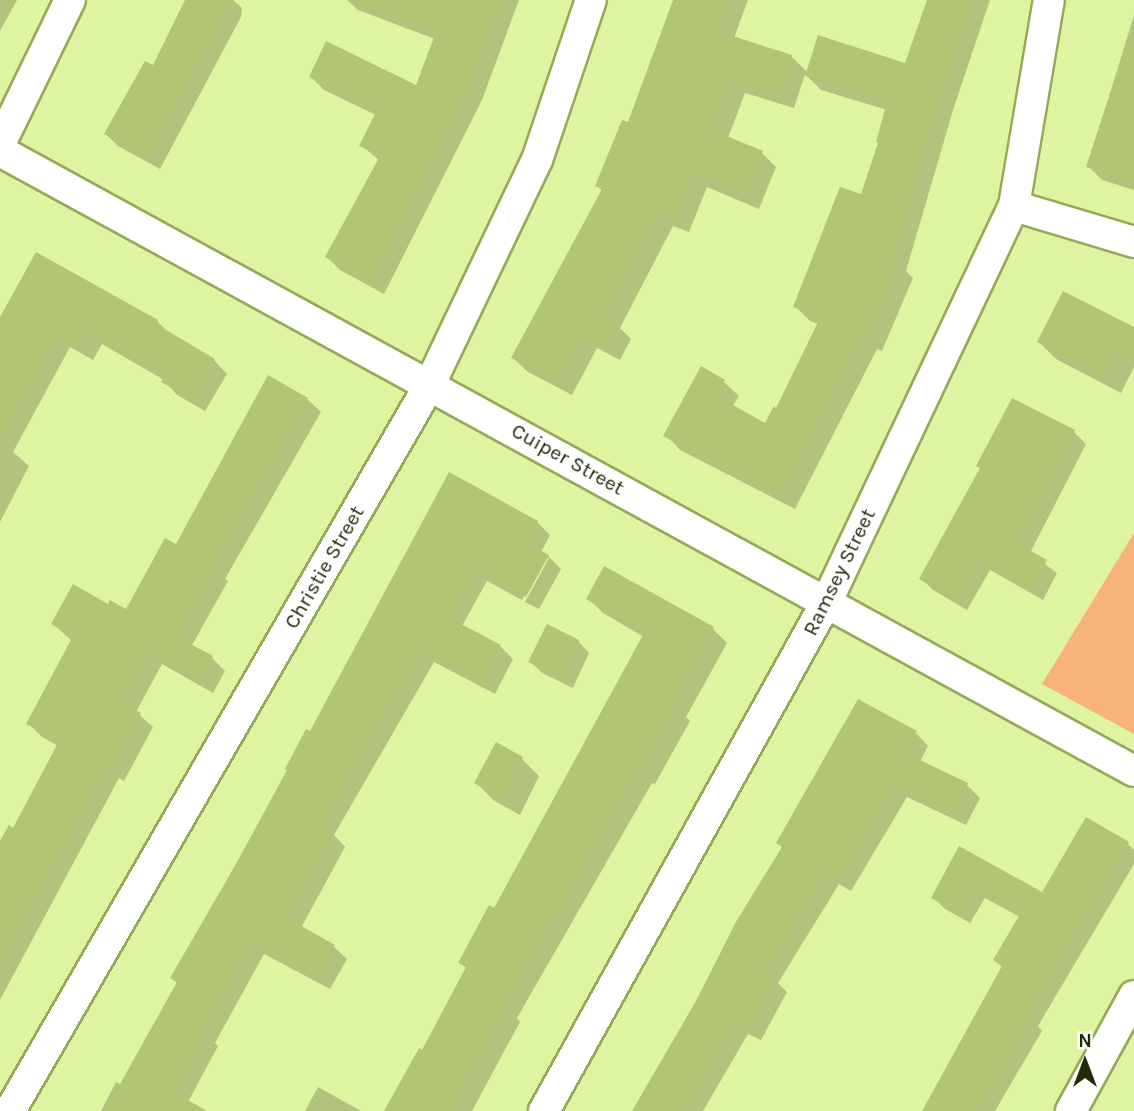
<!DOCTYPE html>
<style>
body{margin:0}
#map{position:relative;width:1134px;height:1111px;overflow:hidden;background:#dff4a1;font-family:Karla,sans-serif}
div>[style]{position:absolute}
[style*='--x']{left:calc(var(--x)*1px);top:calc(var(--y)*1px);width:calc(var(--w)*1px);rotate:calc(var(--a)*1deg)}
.green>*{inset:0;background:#f7b37a}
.shadow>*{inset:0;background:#0003}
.building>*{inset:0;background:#b1c574}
.roads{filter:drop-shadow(2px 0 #96a958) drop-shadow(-2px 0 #96a958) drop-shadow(0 2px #96a958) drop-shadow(0 -2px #96a958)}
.minor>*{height:30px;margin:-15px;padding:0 15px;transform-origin:15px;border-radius:15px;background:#fff}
span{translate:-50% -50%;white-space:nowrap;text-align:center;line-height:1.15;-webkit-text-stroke:7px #fff;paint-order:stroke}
.street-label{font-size:21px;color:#222907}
.north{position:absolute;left:1050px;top:1027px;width:70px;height:70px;-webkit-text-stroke:5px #fff;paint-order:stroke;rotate:0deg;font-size:19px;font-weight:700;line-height:28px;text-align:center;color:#222907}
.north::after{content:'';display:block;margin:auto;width:24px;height:32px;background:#222907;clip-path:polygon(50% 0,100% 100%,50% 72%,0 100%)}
</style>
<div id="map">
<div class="green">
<div style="clip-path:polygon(1134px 533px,1134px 734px,1042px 684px)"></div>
</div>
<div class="shadow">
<div style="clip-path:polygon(0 0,17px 0,0 31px)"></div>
<div style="clip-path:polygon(187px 0,233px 0,242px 8px,241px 17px,160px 169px,118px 146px,106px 134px,154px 68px)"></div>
<div style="clip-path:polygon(347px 0,519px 0,482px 100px,384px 294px,340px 270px,327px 257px,380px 161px,361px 145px,376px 115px,324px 90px,311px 77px,417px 88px,435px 39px,358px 10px)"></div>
<div style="clip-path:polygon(674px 0,748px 0,734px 38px,791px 56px,808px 73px,906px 65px,929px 0,990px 0,954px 107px,906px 271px,913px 278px,882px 351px,877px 349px,795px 509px,680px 450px,666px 435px,702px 369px,724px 382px,739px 396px,732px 407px,766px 426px,777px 410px,819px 324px,810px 321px,795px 306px,862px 197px,880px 144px,887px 110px,821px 90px,805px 74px,794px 108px,745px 93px,728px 138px,762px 153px,776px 167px,759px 209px,707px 187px,689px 232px,673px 226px,620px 328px,631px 339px,620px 360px,597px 348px,572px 395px,528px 372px,513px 358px,603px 191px,597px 186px,629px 125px)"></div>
<div style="clip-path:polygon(1134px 15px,1134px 190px,1102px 180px,1088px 166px)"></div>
<div style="clip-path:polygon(157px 321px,170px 334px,214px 360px,227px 374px,205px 411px,177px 395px,164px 380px,102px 344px,93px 360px,70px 347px,13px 452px,29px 466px,0 522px,0 329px)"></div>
<div style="clip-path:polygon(1134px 329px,1134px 367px,1121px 393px,1056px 359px,1039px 342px)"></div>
<div style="clip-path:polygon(307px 399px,321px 412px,225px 579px,228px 581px,191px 647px,212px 658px,225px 671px,213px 693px,162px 664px,136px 712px,153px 727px,124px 781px,119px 778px,0 1000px,0 845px,14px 830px,58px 746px,42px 737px,28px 723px,72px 641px,53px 624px,109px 606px,127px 611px,176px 547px)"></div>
<div style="clip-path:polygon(1012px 400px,1074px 432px,1086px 444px,1030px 553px,1057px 573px,1043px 600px,990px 570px,967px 610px,933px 590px,921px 578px,981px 469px)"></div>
<div style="clip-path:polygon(449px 474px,537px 522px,550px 535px,541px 552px,548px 556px,561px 569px,539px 609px,525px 602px,549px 558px,545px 558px,522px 600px,487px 581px,462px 626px,500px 646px,513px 659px,495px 694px,434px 662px,334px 835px,345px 847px,301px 928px,334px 947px,347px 959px,330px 989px,264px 954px,215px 1043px,218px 1046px,188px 1102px,203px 1111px,101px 1111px,116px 1082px,122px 1085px,178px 984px,172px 978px,310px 733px)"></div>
<div style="clip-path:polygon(588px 598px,713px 629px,727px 643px,686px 717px,690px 721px,655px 784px,652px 783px,517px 1018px,520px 1022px,472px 1111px,386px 1111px,423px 1052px,467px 969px,460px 962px,494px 910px,644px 637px,603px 613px)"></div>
<div style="clip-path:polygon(578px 641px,589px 653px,573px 688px,542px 673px,530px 661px)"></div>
<div style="clip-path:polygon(916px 733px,928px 746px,920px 762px,967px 785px,980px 798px,966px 825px,907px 797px,851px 891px,839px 884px,778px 983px,787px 992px,761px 1040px,748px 1034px,703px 1111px,635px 1111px)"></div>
<div style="clip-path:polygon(521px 758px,539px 776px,520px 815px,493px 800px,476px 782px)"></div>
<div style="clip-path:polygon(1128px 844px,1134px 850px,1134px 864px,1038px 1026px,1042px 1031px,995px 1111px,924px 1111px,1003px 968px,995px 960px,1020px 917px,985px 898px,970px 923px,945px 909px,933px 897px,960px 849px,1043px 894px)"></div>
<div style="clip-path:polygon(318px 1087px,361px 1111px,305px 1111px)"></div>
</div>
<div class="building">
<div style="clip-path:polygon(185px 0,232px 0,148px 158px,104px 134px,145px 61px,153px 65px)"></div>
<div style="clip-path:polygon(359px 0,501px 0,469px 87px,370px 282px,325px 257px,380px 156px,359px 146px,377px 110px,309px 77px,326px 41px,416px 85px,436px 32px,358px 3px)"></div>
<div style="clip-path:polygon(673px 0,729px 0,717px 31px,792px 55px,779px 95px,731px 80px,712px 130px,763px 151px,745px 195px,693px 173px,674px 219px,658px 212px,604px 317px,617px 323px,605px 347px,582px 335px,557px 382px,511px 358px,602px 189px,595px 186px,622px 120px,628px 122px)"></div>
<div style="clip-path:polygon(927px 0,972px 0,941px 92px,892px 259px,899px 262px,868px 338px,862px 336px,780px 496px,663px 436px,701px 366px,725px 380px,717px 396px,765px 423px,774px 406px,776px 408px,820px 318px,793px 307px,840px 187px,861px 194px,878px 143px,876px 142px,887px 102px,805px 76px,818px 35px,905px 63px)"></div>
<div style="clip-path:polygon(1128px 38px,1134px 38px,1134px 183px,1086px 167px)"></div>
<div style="clip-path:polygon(36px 252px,158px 320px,156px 324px,215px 359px,191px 399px,161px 382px,165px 376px,88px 332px,79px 349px,57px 336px,0 439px,0 317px)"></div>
<div style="clip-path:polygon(1063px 291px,1134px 327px,1134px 360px,1116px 351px,1103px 377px,1037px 342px)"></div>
<div style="clip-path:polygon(268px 375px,308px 398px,213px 565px,215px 566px,177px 637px,213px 656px,200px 681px,148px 652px,121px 702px,141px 713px,111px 769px,106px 766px,0 963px,0 841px,9px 825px,13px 828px,59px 741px,26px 724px,73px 636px,51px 624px,73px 584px,108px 604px,110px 600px,126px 609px,165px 538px,176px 544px)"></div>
<div style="clip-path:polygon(1012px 398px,1075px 430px,1017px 543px,1047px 560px,1030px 590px,978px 559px,955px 600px,919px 579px,980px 468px,976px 466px)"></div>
<div style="clip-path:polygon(449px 472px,538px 521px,527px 543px,549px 555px,526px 597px,474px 569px,448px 617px,501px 645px,482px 682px,421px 650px,320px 825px,333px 832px,287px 918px,335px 945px,317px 978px,251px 942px,202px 1030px,207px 1032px,174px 1092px,207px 1111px,105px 1111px,177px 982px,170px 978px,236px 864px,287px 770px,285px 769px,306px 729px,310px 731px)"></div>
<div style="clip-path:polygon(604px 566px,714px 627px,672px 702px,676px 705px,640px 771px,637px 769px,593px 849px,591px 848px,555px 918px,552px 916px,449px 1111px,384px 1111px,419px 1048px,422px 1050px,466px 967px,458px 963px,489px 905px,494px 908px,644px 633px,586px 599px)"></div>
<div style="clip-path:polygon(547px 624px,579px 640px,561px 678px,528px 662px)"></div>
<div style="clip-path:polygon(858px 699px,917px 731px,905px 753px,968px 783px,953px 814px,894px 785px,838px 880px,826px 873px,764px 972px,775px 978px,747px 1029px,735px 1022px,683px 1111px,632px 1111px,696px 1001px,737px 920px,782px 847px,776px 843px)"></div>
<div style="clip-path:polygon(496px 742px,523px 757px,502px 799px,474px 783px)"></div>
<div style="clip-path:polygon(1086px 817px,1129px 842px,1026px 1015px,1032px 1018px,1000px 1075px,998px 1073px,976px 1111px,922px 1111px,1002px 966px,993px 960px,1020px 914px,973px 887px,958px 913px,931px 898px,959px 846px,1042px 892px)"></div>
</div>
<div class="roads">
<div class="minor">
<div style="--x:0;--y:144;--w:160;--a:-64.1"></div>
<div style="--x:0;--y:151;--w:1292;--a:28.67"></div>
<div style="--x:1014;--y:206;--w:125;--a:16.7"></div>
<div style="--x:10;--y:1111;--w:840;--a:-59.98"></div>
<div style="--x:430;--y:384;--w:248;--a:-64.5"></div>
<div style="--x:537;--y:160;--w:169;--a:-71.4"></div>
<div style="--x:544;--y:1111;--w:583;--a:-60.97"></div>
<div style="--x:827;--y:601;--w:437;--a:-64.7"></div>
<div style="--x:1014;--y:206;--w:209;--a:-80.4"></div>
<div style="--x:1071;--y:1111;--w:131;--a:-61.3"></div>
</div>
</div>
<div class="street-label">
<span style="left:568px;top:459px;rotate:29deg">Cuiper Street</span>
<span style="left:324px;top:567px;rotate:-60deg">Christie Street</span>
<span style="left:839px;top:572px;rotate:-64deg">Ramsey Street</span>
</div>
<div class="north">N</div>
</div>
